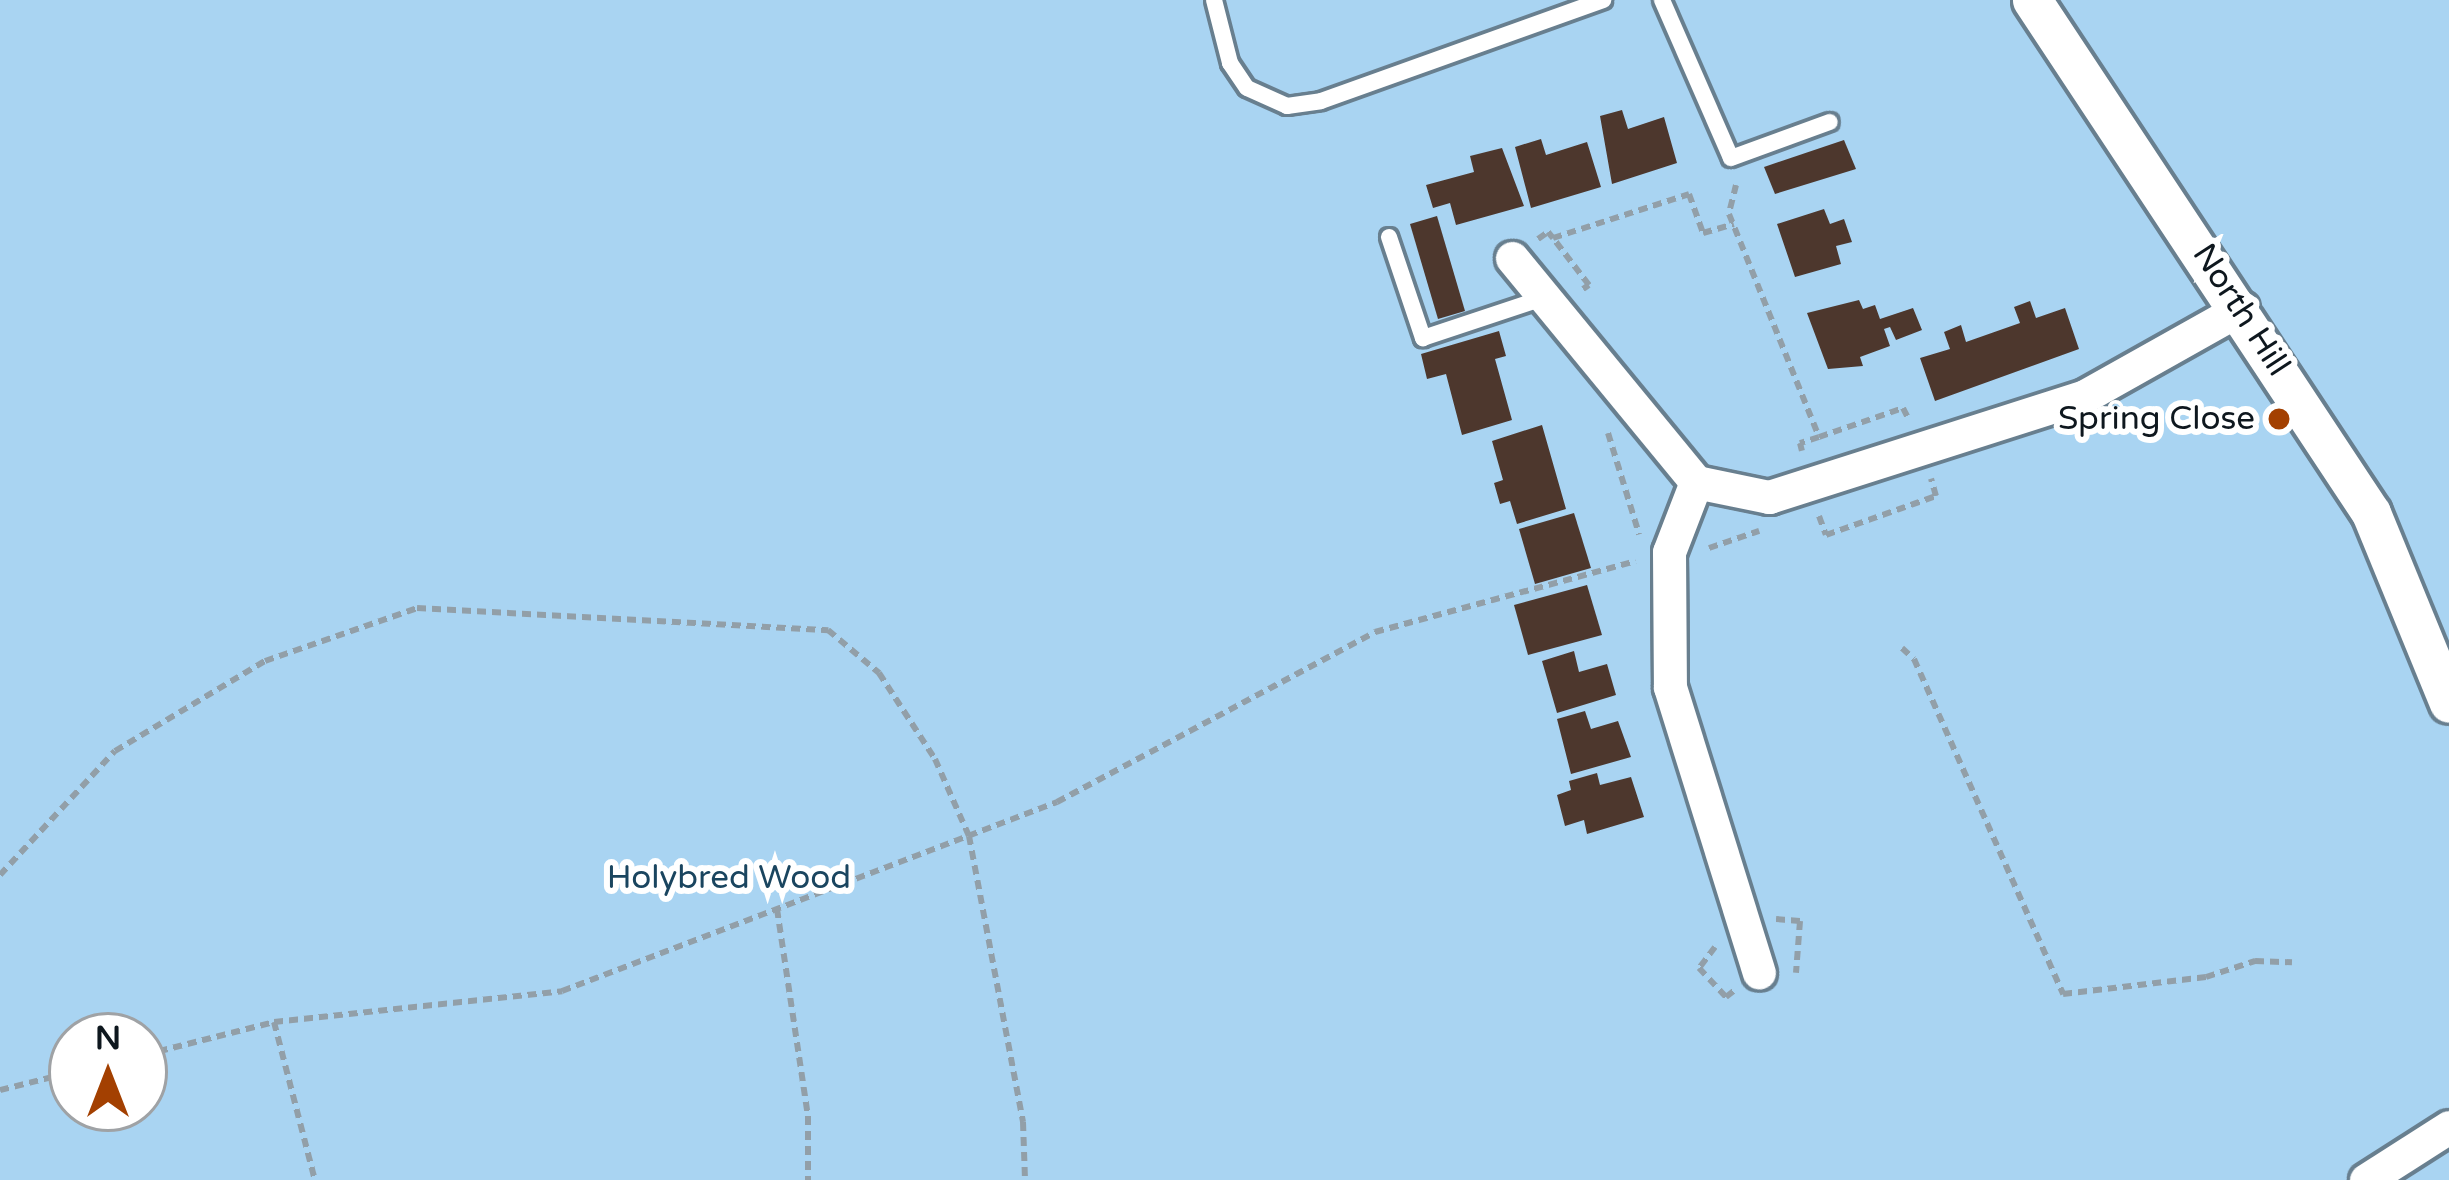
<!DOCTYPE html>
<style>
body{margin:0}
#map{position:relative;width:2449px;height:1180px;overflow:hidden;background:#e2f1fc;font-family:"Varela Round",sans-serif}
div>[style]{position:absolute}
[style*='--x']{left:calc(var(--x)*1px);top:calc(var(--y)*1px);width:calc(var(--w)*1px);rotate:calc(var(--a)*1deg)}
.green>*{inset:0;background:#a9d4f2}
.building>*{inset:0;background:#4d372d}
.path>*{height:6px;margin-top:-3px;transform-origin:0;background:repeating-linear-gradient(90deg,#929fa8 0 9px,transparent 0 15px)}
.roads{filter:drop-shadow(3px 0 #687f8f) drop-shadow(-3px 0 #687f8f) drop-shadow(0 3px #687f8f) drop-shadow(0 -3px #687f8f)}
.service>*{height:16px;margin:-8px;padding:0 8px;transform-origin:8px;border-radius:8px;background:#fff}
.minor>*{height:33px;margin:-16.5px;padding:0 16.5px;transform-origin:16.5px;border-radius:16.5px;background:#fff}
.tertiary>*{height:39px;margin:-19.5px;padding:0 19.5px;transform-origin:19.5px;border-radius:19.5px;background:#fff}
.dots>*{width:33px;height:33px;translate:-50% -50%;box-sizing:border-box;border:6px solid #fff;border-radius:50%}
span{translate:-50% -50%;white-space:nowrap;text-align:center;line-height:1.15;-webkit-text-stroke:12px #fff;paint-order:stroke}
.street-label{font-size:33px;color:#0e171e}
.poi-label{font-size:33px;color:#0e171e}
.right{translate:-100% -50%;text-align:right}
.park-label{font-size:33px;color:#1a455f}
.north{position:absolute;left:48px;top:1012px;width:120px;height:120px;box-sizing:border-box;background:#fff;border:3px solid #9fa2a5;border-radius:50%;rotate:0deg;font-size:33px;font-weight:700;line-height:48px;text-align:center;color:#0e171e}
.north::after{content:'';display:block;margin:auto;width:42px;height:54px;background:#a34001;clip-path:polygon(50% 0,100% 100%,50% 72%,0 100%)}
</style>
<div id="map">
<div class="green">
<div style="clip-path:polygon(evenodd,0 0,2449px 0,2449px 1180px,0 1180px,0 0,72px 1036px,144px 1036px,144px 1108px,72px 1108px,72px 1036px)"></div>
</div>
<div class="building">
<div style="clip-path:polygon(1622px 110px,1628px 129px,1664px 117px,1677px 163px,1612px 184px,1600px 116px)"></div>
<div style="clip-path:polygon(1541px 139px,1546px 155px,1587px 142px,1601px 187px,1531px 208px,1515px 147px)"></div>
<div style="clip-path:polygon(1844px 140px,1856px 169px,1775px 194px,1764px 167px)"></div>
<div style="clip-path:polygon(1502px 148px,1524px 206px,1456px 225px,1450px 203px,1433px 208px,1426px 185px,1474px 172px,1470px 156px)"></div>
<div style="clip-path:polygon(1824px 209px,1830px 224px,1844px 219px,1852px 242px,1836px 246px,1841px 264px,1795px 277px,1777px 224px)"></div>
<div style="clip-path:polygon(1437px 216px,1465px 311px,1438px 319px,1410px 224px)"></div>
<div style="clip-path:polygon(1859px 300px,1863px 309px,1875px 305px,1880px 319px,1913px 308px,1922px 330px,1896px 340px,1890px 327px,1884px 329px,1890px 346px,1860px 357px,1863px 366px,1828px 369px,1807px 313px)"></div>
<div style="clip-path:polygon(2030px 301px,2036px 318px,2065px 308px,2079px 349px,1935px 401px,1920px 358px,1950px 349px,1944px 332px,1961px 325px,1966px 342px,2020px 323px,2014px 307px)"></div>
<div style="clip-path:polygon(1499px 331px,1506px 356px,1495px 359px,1512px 420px,1462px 435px,1446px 374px,1427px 379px,1421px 354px)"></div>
<div style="clip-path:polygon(1542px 425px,1566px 509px,1517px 524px,1510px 501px,1500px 504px,1494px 483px,1503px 480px,1492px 441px)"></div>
<div style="clip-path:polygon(1574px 513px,1591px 568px,1535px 584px,1519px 529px)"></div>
<div style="clip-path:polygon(1587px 585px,1602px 635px,1528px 655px,1514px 605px)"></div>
<div style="clip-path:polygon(1574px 651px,1579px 672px,1607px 664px,1616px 695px,1557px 713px,1542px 661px)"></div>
<div style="clip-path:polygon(1585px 711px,1591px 729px,1618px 721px,1631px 757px,1571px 774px,1557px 719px)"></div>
<div style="clip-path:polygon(1597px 773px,1600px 785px,1631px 777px,1644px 817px,1587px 834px,1584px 820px,1565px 826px,1557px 795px,1571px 790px,1569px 781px)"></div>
</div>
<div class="path">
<div style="--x:1736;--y:185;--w:30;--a:104"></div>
<div style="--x:1729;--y:214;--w:240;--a:68"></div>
<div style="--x:1819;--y:437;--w:20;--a:162"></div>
<div style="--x:1800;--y:443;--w:8;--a:76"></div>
<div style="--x:1538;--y:239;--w:12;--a:-35"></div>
<div style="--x:1548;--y:232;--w:8;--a:50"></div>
<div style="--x:1583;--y:289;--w:7;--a:-34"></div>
<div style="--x:1589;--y:285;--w:59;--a:-127.5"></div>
<div style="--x:1553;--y:238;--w:143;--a:-17.9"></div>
<div style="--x:1689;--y:194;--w:41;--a:70.3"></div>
<div style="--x:1703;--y:233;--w:32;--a:-16"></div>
<div style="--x:1608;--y:433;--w:106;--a:72.9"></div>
<div style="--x:1819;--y:437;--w:89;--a:-19"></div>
<div style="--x:1903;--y:408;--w:9;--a:63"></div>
<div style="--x:1819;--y:516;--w:20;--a:70"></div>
<div style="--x:1826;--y:535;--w:117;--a:-19.5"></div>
<div style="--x:1936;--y:496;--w:18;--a:-106"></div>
<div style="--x:1709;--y:548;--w:53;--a:-18.8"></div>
<div style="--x:1902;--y:648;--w:16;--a:43"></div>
<div style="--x:1914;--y:659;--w:367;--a:66"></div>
<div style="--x:2063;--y:994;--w:144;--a:-6.8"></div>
<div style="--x:2206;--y:977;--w:52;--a:-18.1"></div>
<div style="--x:2255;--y:961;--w:37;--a:2"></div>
<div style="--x:0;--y:875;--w:169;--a:-47.2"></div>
<div style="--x:115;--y:751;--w:175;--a:-31"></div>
<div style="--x:265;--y:661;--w:161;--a:-19.2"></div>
<div style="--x:417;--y:608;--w:412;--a:3.1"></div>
<div style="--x:828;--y:630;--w:67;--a:40.1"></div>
<div style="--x:879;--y:673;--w:103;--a:56.9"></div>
<div style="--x:935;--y:759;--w:84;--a:66.2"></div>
<div style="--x:969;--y:836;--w:291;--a:79.3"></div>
<div style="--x:1023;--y:1122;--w:58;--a:88"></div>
<div style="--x:777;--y:909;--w:209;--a:81.5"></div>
<div style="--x:808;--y:1116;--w:64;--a:90"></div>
<div style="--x:1776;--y:919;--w:24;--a:5"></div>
<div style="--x:1800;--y:921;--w:52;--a:94.4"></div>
<div style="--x:1715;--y:947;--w:26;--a:127"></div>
<div style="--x:1699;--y:968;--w:40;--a:47"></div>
<div style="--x:1726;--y:997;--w:11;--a:-38"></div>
<div style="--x:274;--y:1022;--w:163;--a:75.5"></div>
<div style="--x:144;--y:1055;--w:134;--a:-14.2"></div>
<div style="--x:274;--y:1022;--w:290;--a:-6.1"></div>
<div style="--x:562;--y:991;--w:530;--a:-20.9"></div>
<div style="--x:1057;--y:802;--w:361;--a:-28.1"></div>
<div style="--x:1375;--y:632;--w:270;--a:-15.2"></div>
<div style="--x:0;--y:1090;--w:74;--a:-14"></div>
</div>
<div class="roads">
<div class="service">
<div style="--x:1214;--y:0;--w:65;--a:75.7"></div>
<div style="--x:1230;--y:63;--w:30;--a:56"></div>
<div style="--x:1247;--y:88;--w:44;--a:24.2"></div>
<div style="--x:1287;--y:106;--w:34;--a:-8"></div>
<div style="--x:1321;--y:101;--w:300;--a:-19.7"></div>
<div style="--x:1662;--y:0;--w:172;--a:66.4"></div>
<div style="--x:1731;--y:158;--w:105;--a:-20"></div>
<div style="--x:1389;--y:237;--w:107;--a:71.4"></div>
<div style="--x:1423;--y:338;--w:126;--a:-18.4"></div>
</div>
<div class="minor">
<div style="--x:1512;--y:258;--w:290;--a:50.6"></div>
<div style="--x:1696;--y:482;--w:75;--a:11.6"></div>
<div style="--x:1769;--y:497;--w:332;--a:-17.7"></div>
<div style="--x:2085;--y:396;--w:180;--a:-29.3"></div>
<div style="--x:1696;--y:482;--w:75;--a:111.1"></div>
<div style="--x:1669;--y:552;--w:135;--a:89.6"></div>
<div style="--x:1670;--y:687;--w:299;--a:72.7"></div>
<div style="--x:2366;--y:1180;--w:98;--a:-32.6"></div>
</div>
<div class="tertiary">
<div style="--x:2032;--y:0;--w:615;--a:56.54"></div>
<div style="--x:2371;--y:513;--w:205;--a:67.7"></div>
</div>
</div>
<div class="dots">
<div style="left:2279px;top:419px;background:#a34001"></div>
</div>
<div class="street-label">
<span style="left:2241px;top:310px;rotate:57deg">North Hill</span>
</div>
<div class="poi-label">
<span class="right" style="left:2255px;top:419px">Spring Close</span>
</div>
<div class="park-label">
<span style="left:729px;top:878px">Holybred Wood</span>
</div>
<div class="north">N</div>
</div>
